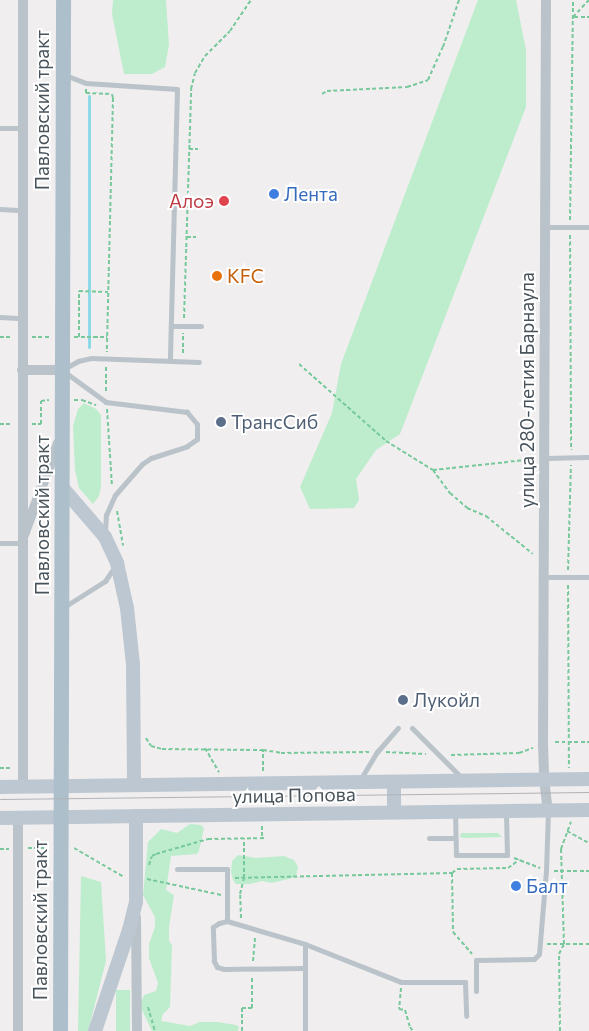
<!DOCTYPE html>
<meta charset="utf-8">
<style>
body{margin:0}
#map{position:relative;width:589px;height:1031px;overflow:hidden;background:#f0eeee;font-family:Commissioner,sans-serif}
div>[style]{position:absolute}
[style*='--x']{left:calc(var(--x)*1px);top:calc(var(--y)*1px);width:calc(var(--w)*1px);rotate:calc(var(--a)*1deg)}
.green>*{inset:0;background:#bdedcd}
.stream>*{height:3px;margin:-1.5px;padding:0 1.5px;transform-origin:1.5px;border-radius:1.5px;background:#8cdae8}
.path>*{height:2px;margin-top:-1px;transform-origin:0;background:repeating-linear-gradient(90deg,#77c99c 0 4px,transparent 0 6.5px)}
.lane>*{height:5px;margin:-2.5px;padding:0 2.5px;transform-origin:2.5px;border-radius:2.5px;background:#bac3ca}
.street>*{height:10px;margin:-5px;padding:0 5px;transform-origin:5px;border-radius:5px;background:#bac3ca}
.secondary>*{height:14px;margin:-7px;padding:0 7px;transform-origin:7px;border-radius:7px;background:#bcc7d1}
.primary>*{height:15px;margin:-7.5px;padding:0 7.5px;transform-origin:7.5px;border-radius:7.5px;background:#aebfcc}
.tram>*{height:1px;margin:-0.5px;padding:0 0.5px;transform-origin:0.5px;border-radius:0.5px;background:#b0b3b8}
.dots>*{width:14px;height:14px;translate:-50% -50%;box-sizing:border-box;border:2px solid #fff;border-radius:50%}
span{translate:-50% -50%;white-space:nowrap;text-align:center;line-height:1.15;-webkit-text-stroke:4px #fff;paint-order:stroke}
.street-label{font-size:19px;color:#47525a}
.shop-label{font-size:19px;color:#366cbe}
.left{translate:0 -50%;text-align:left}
.health-label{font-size:19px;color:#be3a42}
.right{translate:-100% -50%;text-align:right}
.food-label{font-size:19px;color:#c56008}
.service-label{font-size:19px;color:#4e5e75}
</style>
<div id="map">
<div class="green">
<div style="clip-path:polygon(113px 0,166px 0,169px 45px,165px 67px,152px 74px,124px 74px,112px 14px)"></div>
<div style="clip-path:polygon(478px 0,516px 0,526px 50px,526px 107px,400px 434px,376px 450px,356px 479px,359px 500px,354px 508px,310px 509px,300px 487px,332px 413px,341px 364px)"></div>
<div style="clip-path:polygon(84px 403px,96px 409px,101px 415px,101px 486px,99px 496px,93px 504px,79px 488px,75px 470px,73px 426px,78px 409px)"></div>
<div style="clip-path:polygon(190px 824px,201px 825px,204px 828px,199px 851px,197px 854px,171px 856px,166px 890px,174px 895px,169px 927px,169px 941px,172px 945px,170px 1007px,163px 1014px,161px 1021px,190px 1026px,200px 1022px,217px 1022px,236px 1025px,239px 1027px,238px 1031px,152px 1031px,140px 1006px,144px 995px,156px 991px,158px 983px,149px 958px,149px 944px,155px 927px,155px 917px,143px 895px,148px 842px,161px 829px,177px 833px)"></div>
<div style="clip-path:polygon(461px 833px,498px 833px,502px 837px,464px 838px,460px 837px)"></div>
<div style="clip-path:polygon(238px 855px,256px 858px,284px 856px,294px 860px,298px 867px,296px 877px,272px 883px,262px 881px,250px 884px,236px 884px,233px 880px,231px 872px,232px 861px)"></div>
<div style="clip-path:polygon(81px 876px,101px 882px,106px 961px,88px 1031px,78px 1031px)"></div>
<div style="clip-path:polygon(116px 990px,130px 990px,130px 1031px,116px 1031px)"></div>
</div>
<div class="stream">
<div style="--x:89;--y:347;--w:251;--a:-90"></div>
</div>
<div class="path">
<div style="--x:573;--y:17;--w:23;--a:-47"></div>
<div style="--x:574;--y:17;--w:15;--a:0"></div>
<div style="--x:86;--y:89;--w:4;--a:90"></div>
<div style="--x:86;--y:93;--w:26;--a:2"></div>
<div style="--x:112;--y:94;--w:4;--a:76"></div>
<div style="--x:113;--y:98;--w:254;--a:91.4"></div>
<div style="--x:322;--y:94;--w:6;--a:-31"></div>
<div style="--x:327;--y:91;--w:80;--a:-2.9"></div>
<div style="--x:407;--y:87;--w:22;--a:-18"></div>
<div style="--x:428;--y:80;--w:36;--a:-66"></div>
<div style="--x:443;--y:47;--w:50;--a:-71.2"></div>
<div style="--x:189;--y:149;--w:9;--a:0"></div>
<div style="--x:570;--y:220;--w:220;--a:-89.2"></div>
<div style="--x:570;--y:235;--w:215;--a:89.7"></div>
<div style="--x:187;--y:237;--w:9;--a:0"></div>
<div style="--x:184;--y:318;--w:229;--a:-88.2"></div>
<div style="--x:191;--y:89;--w:16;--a:-76"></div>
<div style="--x:195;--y:73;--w:20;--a:-60"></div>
<div style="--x:205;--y:56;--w:35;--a:-45"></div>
<div style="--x:230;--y:31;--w:37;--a:-56"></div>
<div style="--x:0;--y:337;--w:12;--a:0"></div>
<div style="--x:32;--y:337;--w:18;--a:0"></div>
<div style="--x:74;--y:337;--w:33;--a:0"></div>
<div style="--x:79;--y:337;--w:46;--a:-90"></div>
<div style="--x:79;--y:291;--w:29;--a:2"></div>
<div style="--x:183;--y:353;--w:20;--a:-90"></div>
<div style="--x:299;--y:364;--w:116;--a:41.5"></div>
<div style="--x:386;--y:441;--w:55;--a:31.7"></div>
<div style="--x:433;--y:470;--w:29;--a:54"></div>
<div style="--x:450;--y:493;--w:23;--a:41"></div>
<div style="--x:467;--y:508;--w:21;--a:23"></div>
<div style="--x:486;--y:516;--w:60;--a:39"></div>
<div style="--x:106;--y:367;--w:25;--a:90"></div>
<div style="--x:74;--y:400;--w:8;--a:0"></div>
<div style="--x:82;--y:400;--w:15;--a:20"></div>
<div style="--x:107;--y:409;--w:78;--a:86.3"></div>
<div style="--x:0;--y:424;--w:10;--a:0"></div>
<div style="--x:32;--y:424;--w:9;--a:0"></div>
<div style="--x:41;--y:424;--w:23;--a:-90"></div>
<div style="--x:41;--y:401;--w:8;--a:-7"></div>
<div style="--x:433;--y:470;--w:102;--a:-6.2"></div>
<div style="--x:117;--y:511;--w:35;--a:80"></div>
<div style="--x:568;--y:570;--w:105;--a:-88.4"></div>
<div style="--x:568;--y:585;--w:183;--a:89.7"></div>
<div style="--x:146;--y:738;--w:9;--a:58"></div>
<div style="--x:151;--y:746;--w:11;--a:15"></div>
<div style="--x:162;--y:749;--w:101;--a:0.6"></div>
<div style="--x:263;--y:750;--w:18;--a:9"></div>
<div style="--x:281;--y:753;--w:88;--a:-0.7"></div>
<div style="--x:555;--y:742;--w:34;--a:0"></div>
<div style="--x:205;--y:748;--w:28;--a:60"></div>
<div style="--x:386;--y:752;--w:40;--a:2.9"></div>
<div style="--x:451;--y:755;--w:68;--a:-1.7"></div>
<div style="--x:519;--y:753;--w:15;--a:-20"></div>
<div style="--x:0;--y:768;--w:13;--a:0"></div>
<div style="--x:263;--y:771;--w:21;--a:-90"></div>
<div style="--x:262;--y:826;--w:12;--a:90"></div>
<div style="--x:567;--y:831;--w:25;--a:29"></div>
<div style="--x:28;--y:848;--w:16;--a:0"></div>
<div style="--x:74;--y:848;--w:58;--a:30.1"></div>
<div style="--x:0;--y:849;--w:9;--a:0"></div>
<div style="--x:514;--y:858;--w:28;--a:21"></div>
<div style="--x:149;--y:865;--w:9;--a:-72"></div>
<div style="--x:152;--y:856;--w:4;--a:-27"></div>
<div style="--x:156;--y:854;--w:54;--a:-16.1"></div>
<div style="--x:208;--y:839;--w:58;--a:-1"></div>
<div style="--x:554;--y:871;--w:35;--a:0"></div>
<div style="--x:452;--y:873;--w:59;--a:89"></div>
<div style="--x:453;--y:932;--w:29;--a:49"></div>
<div style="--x:235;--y:878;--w:217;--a:-1.3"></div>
<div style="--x:452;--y:873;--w:6;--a:-39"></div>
<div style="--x:457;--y:869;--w:51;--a:-1.1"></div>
<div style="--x:508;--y:868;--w:14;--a:-36"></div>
<div style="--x:147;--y:879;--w:76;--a:12.2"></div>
<div style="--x:241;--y:918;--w:24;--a:-92"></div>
<div style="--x:240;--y:894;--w:16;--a:-76"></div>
<div style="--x:244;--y:878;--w:40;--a:-90"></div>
<div style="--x:547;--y:944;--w:42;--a:0"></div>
<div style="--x:253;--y:961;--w:25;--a:-85"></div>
<div style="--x:401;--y:988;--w:21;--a:95"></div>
<div style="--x:399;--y:1009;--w:6;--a:9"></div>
<div style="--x:405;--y:1010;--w:18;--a:74"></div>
<div style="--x:410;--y:1027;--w:5;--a:53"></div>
<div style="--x:148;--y:1007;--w:25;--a:74"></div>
<div style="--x:242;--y:1031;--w:23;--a:-90"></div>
<div style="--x:242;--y:1008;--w:10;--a:0"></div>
<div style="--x:252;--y:1008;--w:32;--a:-90"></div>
<div style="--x:560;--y:1031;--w:77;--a:-90.7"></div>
<div style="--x:559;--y:954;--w:11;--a:-63"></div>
<div style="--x:564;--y:944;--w:95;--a:-91.8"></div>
<div style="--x:561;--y:849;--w:29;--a:-70"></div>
</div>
<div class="lane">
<div style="--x:65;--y:75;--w:22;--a:21"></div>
<div style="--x:86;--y:83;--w:91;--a:3.8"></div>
<div style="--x:177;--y:89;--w:271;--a:91.5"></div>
<div style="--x:0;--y:128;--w:22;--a:0"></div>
<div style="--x:0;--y:209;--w:22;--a:3"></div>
<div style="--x:546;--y:227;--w:43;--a:0"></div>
<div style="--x:0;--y:317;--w:22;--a:3"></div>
<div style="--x:171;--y:326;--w:30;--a:0"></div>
<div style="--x:545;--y:458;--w:44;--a:-1.3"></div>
<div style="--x:105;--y:532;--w:17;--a:-87"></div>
<div style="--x:106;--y:515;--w:22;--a:-66"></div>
<div style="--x:115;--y:495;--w:41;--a:-48.9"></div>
<div style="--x:142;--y:464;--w:11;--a:-34"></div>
<div style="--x:151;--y:458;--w:38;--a:-18"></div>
<div style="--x:187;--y:446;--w:12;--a:-35"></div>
<div style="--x:197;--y:439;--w:15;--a:-90"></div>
<div style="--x:197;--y:424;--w:16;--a:-130"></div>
<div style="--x:187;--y:412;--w:82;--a:-173"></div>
<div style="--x:106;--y:402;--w:54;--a:-144"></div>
<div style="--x:62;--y:370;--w:18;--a:-29"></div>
<div style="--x:78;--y:361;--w:13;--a:-13"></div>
<div style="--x:91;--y:358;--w:108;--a:2.1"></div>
<div style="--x:0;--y:543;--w:21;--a:0"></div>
<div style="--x:544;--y:577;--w:45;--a:0"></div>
<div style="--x:64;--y:607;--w:49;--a:-32.4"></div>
<div style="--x:105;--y:581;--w:18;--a:-56"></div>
<div style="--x:412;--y:728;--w:71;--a:45"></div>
<div style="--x:360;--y:780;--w:33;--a:-59"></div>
<div style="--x:377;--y:752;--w:32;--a:-49"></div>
<div style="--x:455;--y:812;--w:43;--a:88.7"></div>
<div style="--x:456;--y:855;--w:51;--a:0"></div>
<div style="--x:507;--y:855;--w:42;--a:-91.4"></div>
<div style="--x:429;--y:838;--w:26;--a:0"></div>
<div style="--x:177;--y:869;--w:50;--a:0"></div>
<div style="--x:227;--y:869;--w:52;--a:90"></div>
<div style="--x:305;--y:944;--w:103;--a:21.6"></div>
<div style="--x:401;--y:982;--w:64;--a:0"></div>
<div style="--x:465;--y:982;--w:34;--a:88"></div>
<div style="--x:305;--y:968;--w:81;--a:179.3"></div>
<div style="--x:224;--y:969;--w:7;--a:-164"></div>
<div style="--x:217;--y:967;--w:7;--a:-117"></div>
<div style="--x:214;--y:961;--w:34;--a:-92"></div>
<div style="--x:213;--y:927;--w:7;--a:-34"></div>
<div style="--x:219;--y:923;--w:8;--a:-14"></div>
<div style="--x:227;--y:921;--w:81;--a:16.4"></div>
<div style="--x:305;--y:944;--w:87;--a:90"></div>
<div style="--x:476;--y:991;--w:31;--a:-90"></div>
<div style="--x:476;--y:960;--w:58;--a:-1"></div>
<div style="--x:534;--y:959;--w:7;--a:-45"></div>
<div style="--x:539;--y:954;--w:83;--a:-85.2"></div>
<div style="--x:546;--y:871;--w:60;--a:-88.1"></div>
</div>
<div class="street">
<div style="--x:546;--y:0;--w:744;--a:90.23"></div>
<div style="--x:543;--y:744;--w:35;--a:88"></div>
<div style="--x:544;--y:779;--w:31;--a:83"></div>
<div style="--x:22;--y:370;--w:40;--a:0"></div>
<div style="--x:24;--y:535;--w:98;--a:-69.7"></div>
<div style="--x:23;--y:787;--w:787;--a:-90"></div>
<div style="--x:136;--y:917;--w:114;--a:89.5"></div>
<div style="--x:18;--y:1031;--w:213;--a:-90"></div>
</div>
<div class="secondary">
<div style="--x:62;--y:487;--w:66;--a:49.3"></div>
<div style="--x:105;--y:537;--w:29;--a:65"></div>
<div style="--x:117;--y:563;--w:46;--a:77.5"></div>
<div style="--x:127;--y:608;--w:56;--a:83.9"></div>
<div style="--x:133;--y:664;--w:121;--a:89.5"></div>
<div style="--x:394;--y:782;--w:30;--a:90"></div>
<div style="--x:0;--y:787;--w:589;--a:-0.78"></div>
<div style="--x:0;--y:818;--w:589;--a:-0.78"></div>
<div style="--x:95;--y:1031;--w:107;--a:-71.4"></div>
<div style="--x:129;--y:930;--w:29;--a:-76"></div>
<div style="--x:136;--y:902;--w:86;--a:-90"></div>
</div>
<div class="primary">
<div style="--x:60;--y:1031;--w:1031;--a:-89.83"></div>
</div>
<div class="tram">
<div style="--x:0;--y:799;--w:589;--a:-0.68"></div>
</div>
<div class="dots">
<div style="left:274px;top:194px;background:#3f7fe0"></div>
<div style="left:224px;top:201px;background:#e0444e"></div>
<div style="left:217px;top:276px;background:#e8710a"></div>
<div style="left:221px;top:422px;background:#5c6f8a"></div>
<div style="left:403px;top:700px;background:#5c6f8a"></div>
<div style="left:516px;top:886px;background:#3f7fe0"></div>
</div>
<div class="street-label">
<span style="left:42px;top:110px;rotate:-90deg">Павловский тракт</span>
<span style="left:527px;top:390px;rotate:-90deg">улица 280-летия Барнаула</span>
<span style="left:42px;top:515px;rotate:-90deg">Павловский тракт</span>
<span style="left:294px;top:795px;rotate:-1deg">улица Попова</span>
<span style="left:40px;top:920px;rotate:-90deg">Павловский тракт</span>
</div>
<div class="shop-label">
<span class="left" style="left:284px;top:194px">Лента</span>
<span class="left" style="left:526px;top:886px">Балт</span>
</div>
<div class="health-label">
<span class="right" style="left:214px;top:201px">Алоэ</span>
</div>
<div class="food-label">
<span class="left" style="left:227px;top:276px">KFC</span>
</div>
<div class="service-label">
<span class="left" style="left:231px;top:422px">ТрансСиб</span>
<span class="left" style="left:413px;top:700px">Лукойл</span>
</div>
</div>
